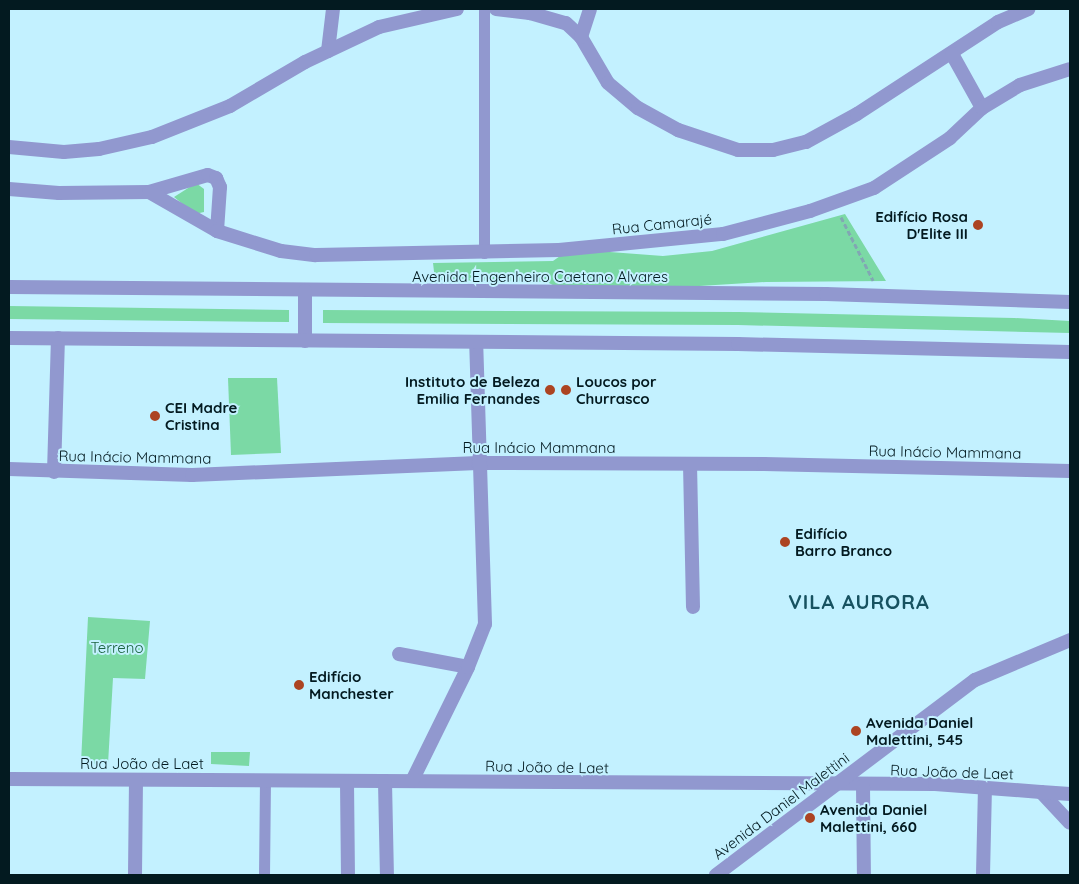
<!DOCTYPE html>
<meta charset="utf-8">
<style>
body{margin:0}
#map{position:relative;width:1079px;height:884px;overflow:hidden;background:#c3f1ff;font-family:Quicksand,sans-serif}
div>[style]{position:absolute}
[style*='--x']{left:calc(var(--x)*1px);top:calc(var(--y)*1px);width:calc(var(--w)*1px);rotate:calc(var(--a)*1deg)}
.green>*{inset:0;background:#7bd9a5}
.path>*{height:3px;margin-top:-1.5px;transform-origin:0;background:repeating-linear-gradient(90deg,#81a7b3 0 5px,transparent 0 7.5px)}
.service>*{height:11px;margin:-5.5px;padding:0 5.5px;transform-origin:5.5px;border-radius:5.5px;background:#9198cf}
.minor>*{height:14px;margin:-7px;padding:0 7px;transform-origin:7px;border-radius:7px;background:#9198cf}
.tertiary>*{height:14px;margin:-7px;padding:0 7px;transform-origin:7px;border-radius:7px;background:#9198cf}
.dots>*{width:14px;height:14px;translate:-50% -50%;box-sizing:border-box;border:2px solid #c3f1ff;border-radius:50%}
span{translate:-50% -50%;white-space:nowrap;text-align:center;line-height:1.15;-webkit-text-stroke:4px #c3f1ff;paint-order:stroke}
.poi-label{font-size:15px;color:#031a20;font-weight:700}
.right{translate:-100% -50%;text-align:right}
.left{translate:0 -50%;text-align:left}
.street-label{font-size:15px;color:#031a20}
.park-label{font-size:15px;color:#1c6341}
.district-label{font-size:20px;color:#175260;font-weight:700;letter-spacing:1px}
.frame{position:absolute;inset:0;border:10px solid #031a20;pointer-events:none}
</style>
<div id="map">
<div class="green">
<div style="clip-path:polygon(196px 183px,204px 189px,204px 212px,195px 214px,174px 197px)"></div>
<div style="clip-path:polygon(845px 214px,886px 281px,766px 282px,570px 294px,547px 282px,435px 280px,433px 263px,553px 261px,570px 249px,663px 256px,712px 251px)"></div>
<div style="clip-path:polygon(9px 306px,289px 310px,289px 322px,9px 319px)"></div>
<div style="clip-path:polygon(323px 310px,738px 312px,1014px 318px,1070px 321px,1070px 333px,738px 325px,323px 323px)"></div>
<div style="clip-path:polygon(228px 378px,277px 378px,281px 453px,231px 455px)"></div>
<div style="clip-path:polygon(88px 617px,150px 621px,145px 679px,113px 678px,108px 764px,81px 763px)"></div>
<div style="clip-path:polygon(211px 752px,250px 752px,249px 766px,211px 764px)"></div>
</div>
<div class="path">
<div style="--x:841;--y:217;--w:71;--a:63.1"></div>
</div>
<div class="service">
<div style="--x:484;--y:9;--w:244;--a:90"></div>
<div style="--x:264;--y:875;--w:94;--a:-89.4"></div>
</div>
<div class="minor">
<div style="--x:496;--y:9;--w:34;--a:7"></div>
<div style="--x:530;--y:13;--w:37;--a:16"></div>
<div style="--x:566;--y:23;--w:21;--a:43"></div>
<div style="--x:581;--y:37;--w:53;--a:59.6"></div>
<div style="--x:608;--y:83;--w:39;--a:40"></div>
<div style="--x:638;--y:108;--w:46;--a:28.8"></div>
<div style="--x:678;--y:130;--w:63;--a:18.4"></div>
<div style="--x:738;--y:150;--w:35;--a:0"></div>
<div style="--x:773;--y:150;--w:34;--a:-14"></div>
<div style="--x:806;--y:142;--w:58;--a:-28.8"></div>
<div style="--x:857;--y:114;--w:168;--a:-33.1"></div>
<div style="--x:998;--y:22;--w:33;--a:-23"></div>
<div style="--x:581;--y:37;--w:29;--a:-72"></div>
<div style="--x:328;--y:51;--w:42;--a:-83.2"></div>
<div style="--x:952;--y:54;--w:62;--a:60.9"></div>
<div style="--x:9;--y:147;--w:55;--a:5.2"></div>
<div style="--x:64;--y:152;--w:35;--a:-5"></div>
<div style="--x:99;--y:149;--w:54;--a:-12.8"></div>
<div style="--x:152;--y:137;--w:84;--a:-21.7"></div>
<div style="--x:230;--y:106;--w:87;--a:-30.4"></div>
<div style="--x:305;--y:62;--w:82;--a:-25.3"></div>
<div style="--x:379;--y:27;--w:80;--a:-13"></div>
<div style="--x:9;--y:189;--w:50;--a:4.6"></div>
<div style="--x:59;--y:193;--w:90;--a:-0.6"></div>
<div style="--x:149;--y:192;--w:61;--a:-16.1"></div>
<div style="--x:208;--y:175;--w:9;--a:21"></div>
<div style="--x:216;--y:178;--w:10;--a:66"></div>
<div style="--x:220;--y:187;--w:44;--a:93.9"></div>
<div style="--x:149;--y:192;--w:78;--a:29.8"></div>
<div style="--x:217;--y:231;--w:67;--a:17.4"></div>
<div style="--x:281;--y:251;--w:35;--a:7"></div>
<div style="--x:316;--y:255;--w:243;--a:-1.2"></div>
<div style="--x:559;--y:250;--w:165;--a:-5.6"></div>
<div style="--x:723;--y:234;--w:90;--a:-14.8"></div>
<div style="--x:810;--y:211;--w:68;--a:-19.8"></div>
<div style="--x:874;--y:188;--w:91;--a:-33.3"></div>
<div style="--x:950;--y:138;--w:44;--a:-43.2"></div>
<div style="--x:982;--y:108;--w:44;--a:-31.2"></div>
<div style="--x:1020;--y:85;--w:52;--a:-17.7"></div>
<div style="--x:690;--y:464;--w:143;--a:88.8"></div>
<div style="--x:9;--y:469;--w:183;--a:1.9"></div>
<div style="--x:192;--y:475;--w:286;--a:-2.4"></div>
<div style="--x:478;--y:463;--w:286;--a:0.2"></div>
<div style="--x:764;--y:464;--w:306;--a:1.3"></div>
<div style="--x:54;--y:472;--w:134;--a:-88.3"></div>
<div style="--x:399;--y:654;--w:70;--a:10.7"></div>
<div style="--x:9;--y:779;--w:926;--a:0.31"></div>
<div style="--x:935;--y:784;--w:106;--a:4.3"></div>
<div style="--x:1041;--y:792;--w:42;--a:46.9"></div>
<div style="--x:412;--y:781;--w:127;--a:-63.8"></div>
<div style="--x:468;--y:667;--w:46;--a:-68.4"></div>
<div style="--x:485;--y:624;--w:282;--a:-91.8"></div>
<div style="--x:347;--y:782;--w:93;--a:89.4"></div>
<div style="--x:385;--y:782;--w:93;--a:88.8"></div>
<div style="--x:863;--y:786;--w:89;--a:89.4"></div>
<div style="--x:1041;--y:792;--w:29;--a:4"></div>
<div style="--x:135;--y:875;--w:95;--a:-89.4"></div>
<div style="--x:983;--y:875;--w:87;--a:-88.7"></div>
</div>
<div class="tertiary">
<div style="--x:9;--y:287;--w:817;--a:0.49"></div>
<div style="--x:826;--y:294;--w:244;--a:1.9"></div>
<div style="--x:305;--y:291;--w:50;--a:90"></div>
<div style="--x:9;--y:338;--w:729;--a:0.47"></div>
<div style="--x:738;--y:344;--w:332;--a:1.4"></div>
<div style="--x:716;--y:875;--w:324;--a:-37"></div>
<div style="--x:975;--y:680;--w:103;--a:-22.8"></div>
</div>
<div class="dots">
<div style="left:978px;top:225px;background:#ac4422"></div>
<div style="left:550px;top:390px;background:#ac4422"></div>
<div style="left:566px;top:390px;background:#ac4422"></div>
<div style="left:155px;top:416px;background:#ac4422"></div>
<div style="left:785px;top:542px;background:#ac4422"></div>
<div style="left:299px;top:685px;background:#ac4422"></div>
<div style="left:856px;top:731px;background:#ac4422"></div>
<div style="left:810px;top:818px;background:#ac4422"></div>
</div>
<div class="poi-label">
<span class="right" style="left:968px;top:225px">Edifício Rosa<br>D'Elite III</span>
<span class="right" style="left:540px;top:390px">Instituto de Beleza<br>Emilia Fernandes</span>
<span class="left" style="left:576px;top:390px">Loucos por<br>Churrasco</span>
<span class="left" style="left:165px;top:416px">CEI Madre<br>Cristina</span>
<span class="left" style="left:795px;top:542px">Edifício<br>Barro Branco</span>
<span class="left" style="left:309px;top:685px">Edifício<br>Manchester</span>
<span class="left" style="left:866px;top:731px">Avenida Daniel<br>Malettini, 545</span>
<span class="left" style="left:820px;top:818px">Avenida Daniel<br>Malettini, 660</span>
</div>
<div class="street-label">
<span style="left:662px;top:224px;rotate:-6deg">Rua Camarajé</span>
<span style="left:540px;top:277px">Avenida Engenheiro Caetano Alvares</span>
<span style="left:539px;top:448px">Rua Inácio Mammana</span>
<span style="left:945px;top:452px;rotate:1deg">Rua Inácio Mammana</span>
<span style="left:135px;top:457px;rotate:1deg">Rua Inácio Mammana</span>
<span style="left:142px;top:764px">Rua João de Laet</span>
<span style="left:547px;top:767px;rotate:1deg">Rua João de Laet</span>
<span style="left:952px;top:772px;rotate:2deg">Rua João de Laet</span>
<span style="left:781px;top:806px;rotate:-37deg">Avenida Daniel Malettini</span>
</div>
<div class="park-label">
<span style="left:117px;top:648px">Terreno</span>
</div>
<div class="district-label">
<span style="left:859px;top:601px">VILA AURORA</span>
</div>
<div class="frame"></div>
</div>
